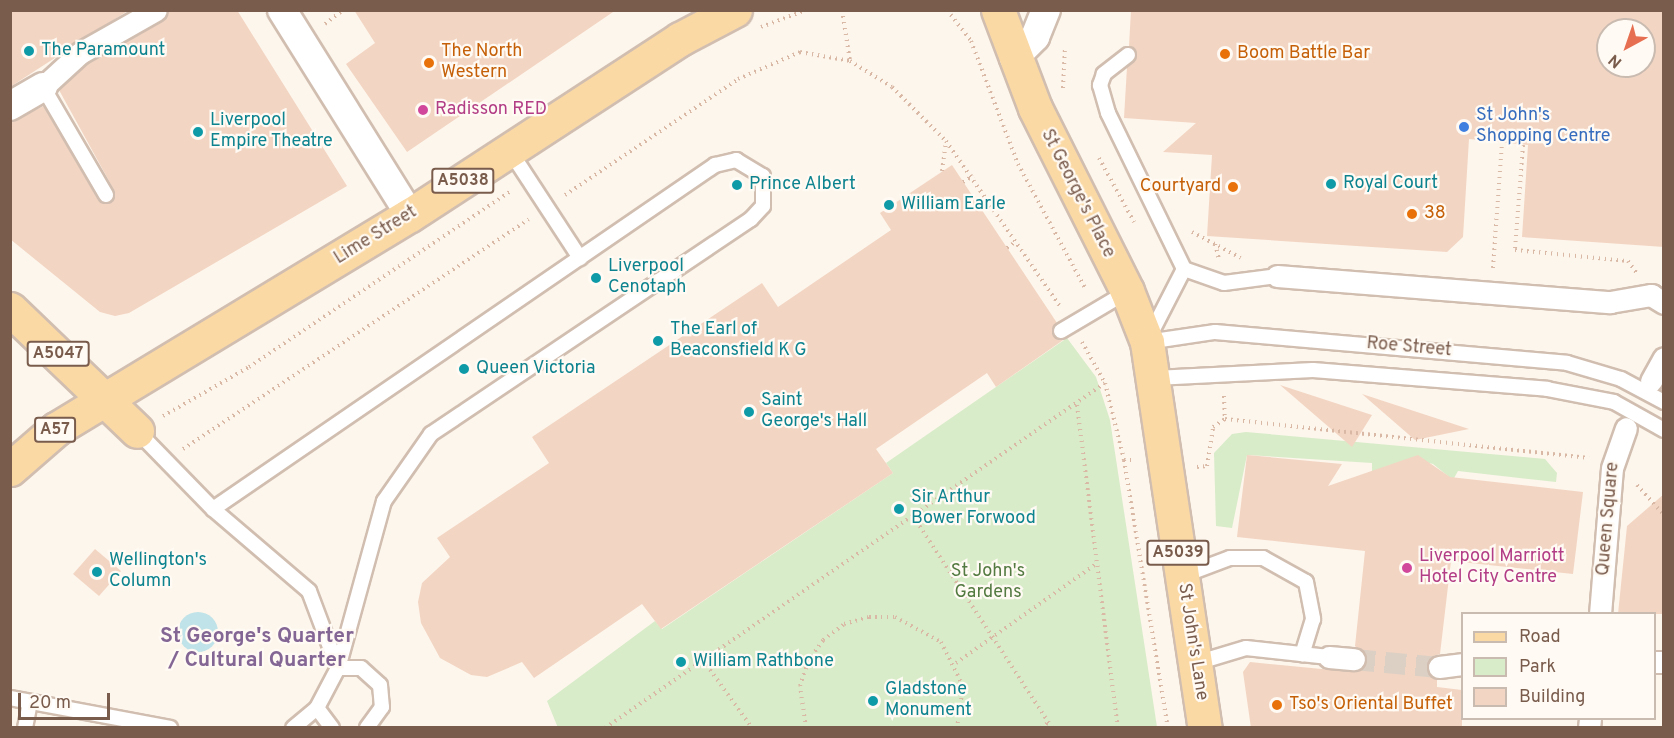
<!DOCTYPE html>
<style>
body{margin:0}
#map{position:relative;width:1674px;height:738px;overflow:hidden;background:#fdf6ec;font-family:Overpass,sans-serif}
div>[style]{position:absolute}
[style*='--x']{left:calc(var(--x)*1px);top:calc(var(--y)*1px);width:calc(var(--w)*1px);rotate:calc(var(--a)*1deg)}
.green>*{inset:0;background:#d8ecc9}
.water>*{inset:0;background:#bfe3e8}
.round{border-radius:50%}
.building>*{inset:0;background:#f3d5c3}
.pedestrian-tunnel>*{height:21px;margin-top:-10.5px;transform-origin:0;background:repeating-linear-gradient(90deg,#dcd0c4 0 21px,transparent 0 31px)}
.path>*{height:4px;margin-top:-2px;transform-origin:0;background:repeating-linear-gradient(90deg,#d9b8a5 0 1.5px,transparent 0 6px)}
.roads{filter:drop-shadow(2px 0 #d1beb0) drop-shadow(-2px 0 #d1beb0) drop-shadow(0 2px #d1beb0) drop-shadow(0 -2px #d1beb0)}
.service>*{height:14px;margin:-7px;padding:0 7px;transform-origin:7px;border-radius:7px;background:#fff}
.pedestrian>*{height:21px;margin:-10.5px;padding:0 10.5px;transform-origin:10.5px;border-radius:10.5px;background:#fff}
.minor>*{height:28px;margin:-14px;padding:0 14px;transform-origin:14px;border-radius:14px;background:#fff}
.primary>*{height:33px;margin:-16.5px;padding:0 16.5px;transform-origin:16.5px;border-radius:16.5px;background:#fbd9a5}
.dots>*{width:16px;height:16px;translate:-50% -50%;box-sizing:border-box;border:3px solid #fffaf3;border-radius:50%}
span{translate:-50% -50%;white-space:nowrap;text-align:center;line-height:1.15;-webkit-text-stroke:4.5px #fffaf3;paint-order:stroke}
.shield-label span{padding:2px 4px;background:#fffaf3;border:2px solid;border-radius:4px;-webkit-text-stroke-width:0}
.shield-label{font-size:16px;color:#7a5c4d;font-weight:700}
.culture-label{font-size:18px;color:#0d838f}
.left{translate:0 -50%;text-align:left}
.food-label{font-size:18px;color:#c56008}
.right{translate:-100% -50%;text-align:right}
.hotel-label{font-size:18px;color:#b23c85}
.shop-label{font-size:18px;color:#366cbe}
.street-label{font-size:18px;color:#7a5c4d}
.park-label{font-size:18px;color:#537a41}
.quarter-label{font-size:21px;color:#846695;font-weight:700}
.frame{position:absolute;inset:0;border:12px solid #7a5c4d;pointer-events:none}
.legend{position:absolute;left:1461px;top:612px;width:195px;height:108px;box-sizing:border-box;background:#fffaf3;border:2px solid #cabbb1;margin:0;padding:8px 10px;list-style:none;font-size:18px;color:#7a5c4d}
.legend li{display:flex;align-items:center;gap:12px;height:30px}
.legend b{width:30px;border:2px solid #cabbb1}
.north{position:absolute;left:1596px;top:18px;width:60px;height:60px;box-sizing:border-box;background:#fffaf3;border:2px solid #cabbb1;border-radius:50%;rotate:220deg;font-size:16px;font-weight:700;line-height:24px;text-align:center;color:#7a5c4d}
.north::after{content:'';display:block;margin:auto;width:21px;height:27px;background:#e76f51;clip-path:polygon(50% 0,100% 100%,50% 72%,0 100%)}
.scale{position:absolute;left:18px;top:693px;width:92px;height:27px;box-sizing:border-box;border:3px solid #7a5c4d;border-top:0;padding-left:8px;font-size:18px;line-height:21px;white-space:nowrap;color:#7a5c4d;-webkit-text-stroke:4px #fffaf3;paint-order:stroke}
</style>
<div id="map">
<div class="green">
<div style="clip-path:polygon(1067px 338px,1096px 377px,1110px 420px,1157px 727px,558px 728px,547px 701px,655px 621px,662px 629px,893px 473px,886px 463px)"></div>
<div style="clip-path:polygon(1246px 432px,1545px 459px,1557px 473px,1556px 482px,1458px 471px,1453px 480px,1433px 464px,1415px 459px,1377px 472px,1372px 472px,1372px 463px,1247px 455px,1232px 528px,1216px 526px,1214px 453px,1232px 434px)"></div>
</div>
<div class="water">
<div class="round" style="left:178px;top:612px;width:40px;height:40px"></div>
</div>
<div class="building">
<div style="clip-path:polygon(10px 10px,129px 10px,10px 87px)"></div>
<div style="clip-path:polygon(169px 10px,237px 10px,347px 186px,129px 313px,115px 316px,100px 312px,10px 239px,10px 122px,44px 106px,98px 200px,111px 202px,114px 190px,59px 90px,88px 63px,162px 21px)"></div>
<div style="clip-path:polygon(354px 10px,616px 10px,407px 152px,346px 64px,375px 43px)"></div>
<div style="clip-path:polygon(evenodd,1131px 10px,1664px 10px,1664px 247px,1522px 237px,1528px 145px,1469px 139px,1463px 237px,1447px 252px,1207px 236px,1212px 155px,1163px 152px,1196px 123px,1124px 118px,1127px 67px,1137px 54px,1129px 46px,1131px 10px,1608px 30px,1644px 30px,1644px 66px,1608px 66px,1608px 30px)"></div>
<div style="clip-path:polygon(952px 165px,1057px 323px,1054px 336px,1066px 338px,996px 387px,987px 373px,876px 449px,893px 473px,661px 629px,642px 604px,534px 678px,522px 662px,487px 677px,471px 675px,440px 658px,421px 623px,418px 602px,422px 583px,450px 557px,437px 538px,549px 463px,532px 437px,762px 283px,778px 307px,891px 230px,880px 213px)"></div>
<div style="clip-path:polygon(1280px 385px,1372px 415px,1352px 447px)"></div>
<div style="clip-path:polygon(1362px 394px,1469px 429px,1415px 440px)"></div>
<div style="clip-path:polygon(1247px 455px,1342px 464px,1328px 486px,1418px 455px,1450px 477px,1583px 492px,1573px 574px,1451px 561px,1440px 654px,1431px 657px,1426px 668px,1437px 679px,1437px 687px,1462px 690px,1462px 728px,1251px 728px,1243px 672px,1250px 662px,1353px 672px,1367px 659px,1355px 646px,1365px 551px,1237px 537px)"></div>
<div style="clip-path:polygon(1664px 494px,1664px 614px,1618px 614px,1627px 526px)"></div>
<div style="clip-path:polygon(95px 549px,121px 571px,99px 596px,73px 574px)"></div>
</div>
<div class="pedestrian-tunnel">
<div style="--x:1354;--y:659;--w:85;--a:5.4"></div>
</div>
<div class="path">
<div style="--x:842;--y:10;--w:52;--a:81.1"></div>
<div style="--x:947;--y:10;--w:39;--a:52"></div>
<div style="--x:971;--y:41;--w:132;--a:69.1"></div>
<div style="--x:1018;--y:164;--w:143;--a:61.6"></div>
<div style="--x:325;--y:24;--w:23;--a:-38"></div>
<div style="--x:761;--y:27;--w:48;--a:-20.7"></div>
<div style="--x:1063;--y:88;--w:41;--a:-87.2"></div>
<div style="--x:1523;--y:145;--w:105;--a:94.4"></div>
<div style="--x:1515;--y:250;--w:114;--a:5.6"></div>
<div style="--x:1628;--y:261;--w:14;--a:54"></div>
<div style="--x:1099;--y:158;--w:73;--a:61.3"></div>
<div style="--x:942;--y:171;--w:28;--a:-82"></div>
<div style="--x:963;--y:182;--w:12;--a:-31"></div>
<div style="--x:565;--y:195;--w:208;--a:-33.8"></div>
<div style="--x:738;--y:79;--w:68;--a:-23.5"></div>
<div style="--x:800;--y:52;--w:51;--a:10.2"></div>
<div style="--x:850;--y:61;--w:49;--a:31.8"></div>
<div style="--x:892;--y:87;--w:76;--a:45"></div>
<div style="--x:946;--y:141;--w:203;--a:55.4"></div>
<div style="--x:1192;--y:232;--w:55;--a:28"></div>
<div style="--x:1215;--y:244;--w:16;--a:75"></div>
<div style="--x:1007;--y:248;--w:10;--a:-37"></div>
<div style="--x:1493;--y:268;--w:126;--a:-85.9"></div>
<div style="--x:1082;--y:342;--w:47;--a:60.7"></div>
<div style="--x:1105;--y:383;--w:79;--a:76.1"></div>
<div style="--x:1124;--y:460;--w:10;--a:0"></div>
<div style="--x:1224;--y:396;--w:23;--a:88"></div>
<div style="--x:1077;--y:405;--w:326;--a:82.8"></div>
<div style="--x:163;--y:416;--w:99;--a:-29.7"></div>
<div style="--x:249;--y:367;--w:317;--a:-33.9"></div>
<div style="--x:183;--y:449;--w:415;--a:-33.6"></div>
<div style="--x:1124;--y:460;--w:272;--a:80.7"></div>
<div style="--x:1197;--y:467;--w:10;--a:-6"></div>
<div style="--x:1207;--y:466;--w:39;--a:-81"></div>
<div style="--x:1213;--y:427;--w:14;--a:-34"></div>
<div style="--x:1225;--y:419;--w:366;--a:6.1"></div>
<div style="--x:1637;--y:485;--w:40;--a:48"></div>
<div style="--x:913;--y:516;--w:254;--a:56.7"></div>
<div style="--x:703;--y:660;--w:84;--a:54.2"></div>
<div style="--x:956;--y:663;--w:173;--a:-35.3"></div>
<div style="--x:605;--y:728;--w:607;--a:-34.61"></div>
<div style="--x:806;--y:728;--w:42;--a:-98.1"></div>
<div style="--x:800;--y:686;--w:26;--a:-72"></div>
<div style="--x:808;--y:661;--w:26;--a:-54"></div>
<div style="--x:823;--y:640;--w:26;--a:-37"></div>
<div style="--x:844;--y:624;--w:26;--a:-16"></div>
<div style="--x:869;--y:617;--w:26;--a:0"></div>
<div style="--x:895;--y:617;--w:52;--a:28.5"></div>
<div style="--x:941;--y:642;--w:49;--a:63.4"></div>
<div style="--x:963;--y:686;--w:42;--a:98.1"></div>
<div style="--x:1041;--y:728;--w:10;--a:-37"></div>
</div>
<div class="roads">
<div class="service">
<div style="--x:1128;--y:55;--w:31;--a:142"></div>
<div style="--x:1104;--y:74;--w:12;--a:110"></div>
<div style="--x:1100;--y:85;--w:29;--a:74"></div>
<div style="--x:1108;--y:113;--w:174;--a:64"></div>
<div style="--x:1184;--y:269;--w:76;--a:117.2"></div>
<div style="--x:43;--y:87;--w:125;--a:59.7"></div>
<div style="--x:510;--y:151;--w:128;--a:56.8"></div>
<div style="--x:1184;--y:269;--w:42;--a:19.3"></div>
<div style="--x:1224;--y:283;--w:53;--a:-7.5"></div>
<div style="--x:1061;--y:331;--w:77;--a:-30.6"></div>
<div style="--x:1147;--y:342;--w:69;--a:-8.4"></div>
<div style="--x:1215;--y:332;--w:353;--a:5"></div>
<div style="--x:1567;--y:363;--w:56;--a:16.5"></div>
<div style="--x:1621;--y:379;--w:49;--a:28.1"></div>
<div style="--x:1155;--y:378;--w:158;--a:-2.9"></div>
<div style="--x:1313;--y:370;--w:235;--a:4.6"></div>
<div style="--x:1547;--y:389;--w:68;--a:11"></div>
<div style="--x:1614;--y:402;--w:57;--a:29.2"></div>
<div style="--x:137;--y:431;--w:109;--a:45.7"></div>
<div style="--x:213;--y:509;--w:126;--a:40.5"></div>
<div style="--x:309;--y:591;--w:82;--a:69.4"></div>
<div style="--x:213;--y:509;--w:609;--a:-34.42"></div>
<div style="--x:715;--y:165;--w:22;--a:-13"></div>
<div style="--x:736;--y:160;--w:31;--a:31"></div>
<div style="--x:763;--y:176;--w:30;--a:90"></div>
<div style="--x:763;--y:206;--w:18;--a:133"></div>
<div style="--x:751;--y:219;--w:386;--a:146.1"></div>
<div style="--x:431;--y:434;--w:82;--a:125"></div>
<div style="--x:384;--y:501;--w:173;--a:105.4"></div>
<div style="--x:338;--y:668;--w:45;--a:117.7"></div>
<div style="--x:317;--y:708;--w:31;--a:140"></div>
<div style="--x:1182;--y:576;--w:51;--a:-20.6"></div>
<div style="--x:1230;--y:558;--w:33;--a:0"></div>
<div style="--x:1263;--y:558;--w:49;--a:29.2"></div>
<div style="--x:1306;--y:582;--w:38;--a:79"></div>
<div style="--x:1313;--y:619;--w:37;--a:107"></div>
<div style="--x:1196;--y:663;--w:52;--a:-16.7"></div>
<div style="--x:1246;--y:648;--w:83;--a:6.2"></div>
<div style="--x:338;--y:668;--w:23;--a:0"></div>
<div style="--x:361;--y:668;--w:25;--a:42"></div>
<div style="--x:380;--y:685;--w:22;--a:85"></div>
<div style="--x:382;--y:707;--w:26;--a:126"></div>
<div style="--x:10;--y:698;--w:163;--a:10.6"></div>
<div style="--x:317;--y:708;--w:25;--a:53"></div>
<div style="--x:25;--y:728;--w:26;--a:-79"></div>
</div>
<div class="pedestrian">
<div style="--x:43;--y:87;--w:50;--a:-42.6"></div>
<div style="--x:80;--y:53;--w:87;--a:-29.5"></div>
<div style="--x:1277;--y:276;--w:334;--a:4.5"></div>
<div style="--x:1610;--y:302;--w:42;--a:-9.7"></div>
<div style="--x:1651;--y:295;--w:15;--a:32"></div>
<div style="--x:1651;--y:381;--w:26;--a:-61"></div>
<div style="--x:1600;--y:614;--w:146;--a:-85.3"></div>
<div style="--x:1612;--y:468;--w:42;--a:-70.7"></div>
<div style="--x:1329;--y:657;--w:25;--a:5"></div>
<div style="--x:1654;--y:662;--w:10;--a:0"></div>
<div style="--x:1439;--y:667;--w:23;--a:-7"></div>
<div style="--x:1589;--y:728;--w:10;--a:-84"></div>
</div>
<div class="minor">
<div style="--x:282;--y:10;--w:242;--a:58"></div>
<div style="--x:1014;--y:58;--w:30;--a:-45"></div>
<div style="--x:1035;--y:37;--w:29;--a:-68"></div>
<div style="--x:10;--y:106;--w:38;--a:-30"></div>
</div>
<div class="primary">
<div style="--x:998;--y:10;--w:105;--a:69.3"></div>
<div style="--x:1035;--y:108;--w:205;--a:63.3"></div>
<div style="--x:1127;--y:291;--w:55;--a:68.6"></div>
<div style="--x:1147;--y:342;--w:390;--a:81.5"></div>
<div style="--x:10;--y:309;--w:176;--a:43.8"></div>
<div style="--x:10;--y:469;--w:61;--a:-41"></div>
<div style="--x:56;--y:429;--w:414;--a:-31.2"></div>
<div style="--x:410;--y:215;--w:322;--a:-33.1"></div>
<div style="--x:680;--y:39;--w:62;--a:-27.8"></div>
</div>
</div>
<div class="dots">
<div style="left:29px;top:51px;background:#0f9aa8"></div>
<div style="left:1225px;top:54px;background:#e8710a"></div>
<div style="left:429px;top:63px;background:#e8710a"></div>
<div style="left:423px;top:110px;background:#d1479c"></div>
<div style="left:1464px;top:127px;background:#3f7fe0"></div>
<div style="left:198px;top:132px;background:#0f9aa8"></div>
<div style="left:1331px;top:184px;background:#0f9aa8"></div>
<div style="left:737px;top:185px;background:#0f9aa8"></div>
<div style="left:1233px;top:187px;background:#e8710a"></div>
<div style="left:889px;top:205px;background:#0f9aa8"></div>
<div style="left:1412px;top:214px;background:#e8710a"></div>
<div style="left:596px;top:278px;background:#0f9aa8"></div>
<div style="left:658px;top:341px;background:#0f9aa8"></div>
<div style="left:464px;top:369px;background:#0f9aa8"></div>
<div style="left:749px;top:412px;background:#0f9aa8"></div>
<div style="left:899px;top:509px;background:#0f9aa8"></div>
<div style="left:1407px;top:568px;background:#d1479c"></div>
<div style="left:97px;top:572px;background:#0f9aa8"></div>
<div style="left:681px;top:662px;background:#0f9aa8"></div>
<div style="left:873px;top:701px;background:#0f9aa8"></div>
<div style="left:1277px;top:705px;background:#e8710a"></div>
</div>
<div class="shield-label">
<span style="left:463px;top:181px">A5038</span>
<span style="left:58px;top:354px">A5047</span>
<span style="left:55px;top:430px">A57</span>
<span style="left:1178px;top:553px">A5039</span>
</div>
<div class="culture-label">
<span class="left" style="left:41px;top:51px">The Paramount</span>
<span class="left" style="left:210px;top:132px">Liverpool<br>Empire Theatre</span>
<span class="left" style="left:1343px;top:184px">Royal Court</span>
<span class="left" style="left:749px;top:185px">Prince Albert</span>
<span class="left" style="left:901px;top:205px">William Earle</span>
<span class="left" style="left:608px;top:278px">Liverpool<br>Cenotaph</span>
<span class="left" style="left:670px;top:341px">The Earl of<br>Beaconsfield K G</span>
<span class="left" style="left:476px;top:369px">Queen Victoria</span>
<span class="left" style="left:761px;top:412px">Saint<br>George's Hall</span>
<span class="left" style="left:911px;top:509px">Sir Arthur<br>Bower Forwood</span>
<span class="left" style="left:109px;top:572px">Wellington's<br>Column</span>
<span class="left" style="left:693px;top:662px">William Rathbone</span>
<span class="left" style="left:885px;top:701px">Gladstone<br>Monument</span>
</div>
<div class="food-label">
<span class="left" style="left:441px;top:63px">The North<br>Western</span>
<span class="left" style="left:1237px;top:54px">Boom Battle Bar</span>
<span class="right" style="left:1221px;top:187px">Courtyard</span>
<span class="left" style="left:1424px;top:214px">38</span>
<span class="left" style="left:1289px;top:705px">Tso's Oriental Buffet</span>
</div>
<div class="hotel-label">
<span class="left" style="left:435px;top:110px">Radisson RED</span>
<span class="left" style="left:1419px;top:568px">Liverpool Marriott<br>Hotel City Centre</span>
</div>
<div class="shop-label">
<span class="left" style="left:1476px;top:127px">St John's<br>Shopping Centre</span>
</div>
<div class="street-label">
<span style="left:1077px;top:194px;rotate:63deg">St George's Place</span>
<span style="left:376px;top:236px;rotate:-32deg">Lime Street</span>
<span style="left:1409px;top:348px;rotate:5deg">Roe Street</span>
<span style="left:1609px;top:519px;rotate:-85deg">Queen Square</span>
<span style="left:1192px;top:642px;rotate:81deg">St John's Lane</span>
</div>
<div class="park-label">
<span style="left:988px;top:583px">St John's<br>Gardens</span>
</div>
<div class="quarter-label">
<span style="left:257px;top:649px">St George's Quarter<br>/ Cultural Quarter</span>
</div>
<div class="frame"></div>
<ul class="legend">
<li><b style="height:8px;background:#fbd9a5"></b>Road</li>
<li><b style="height:16px;background:#d8ecc9"></b>Park</li>
<li><b style="height:16px;background:#f3d5c3"></b>Building</li>
</ul>
<div class="north">N</div>
<div class="scale">20 m</div>
</div>
